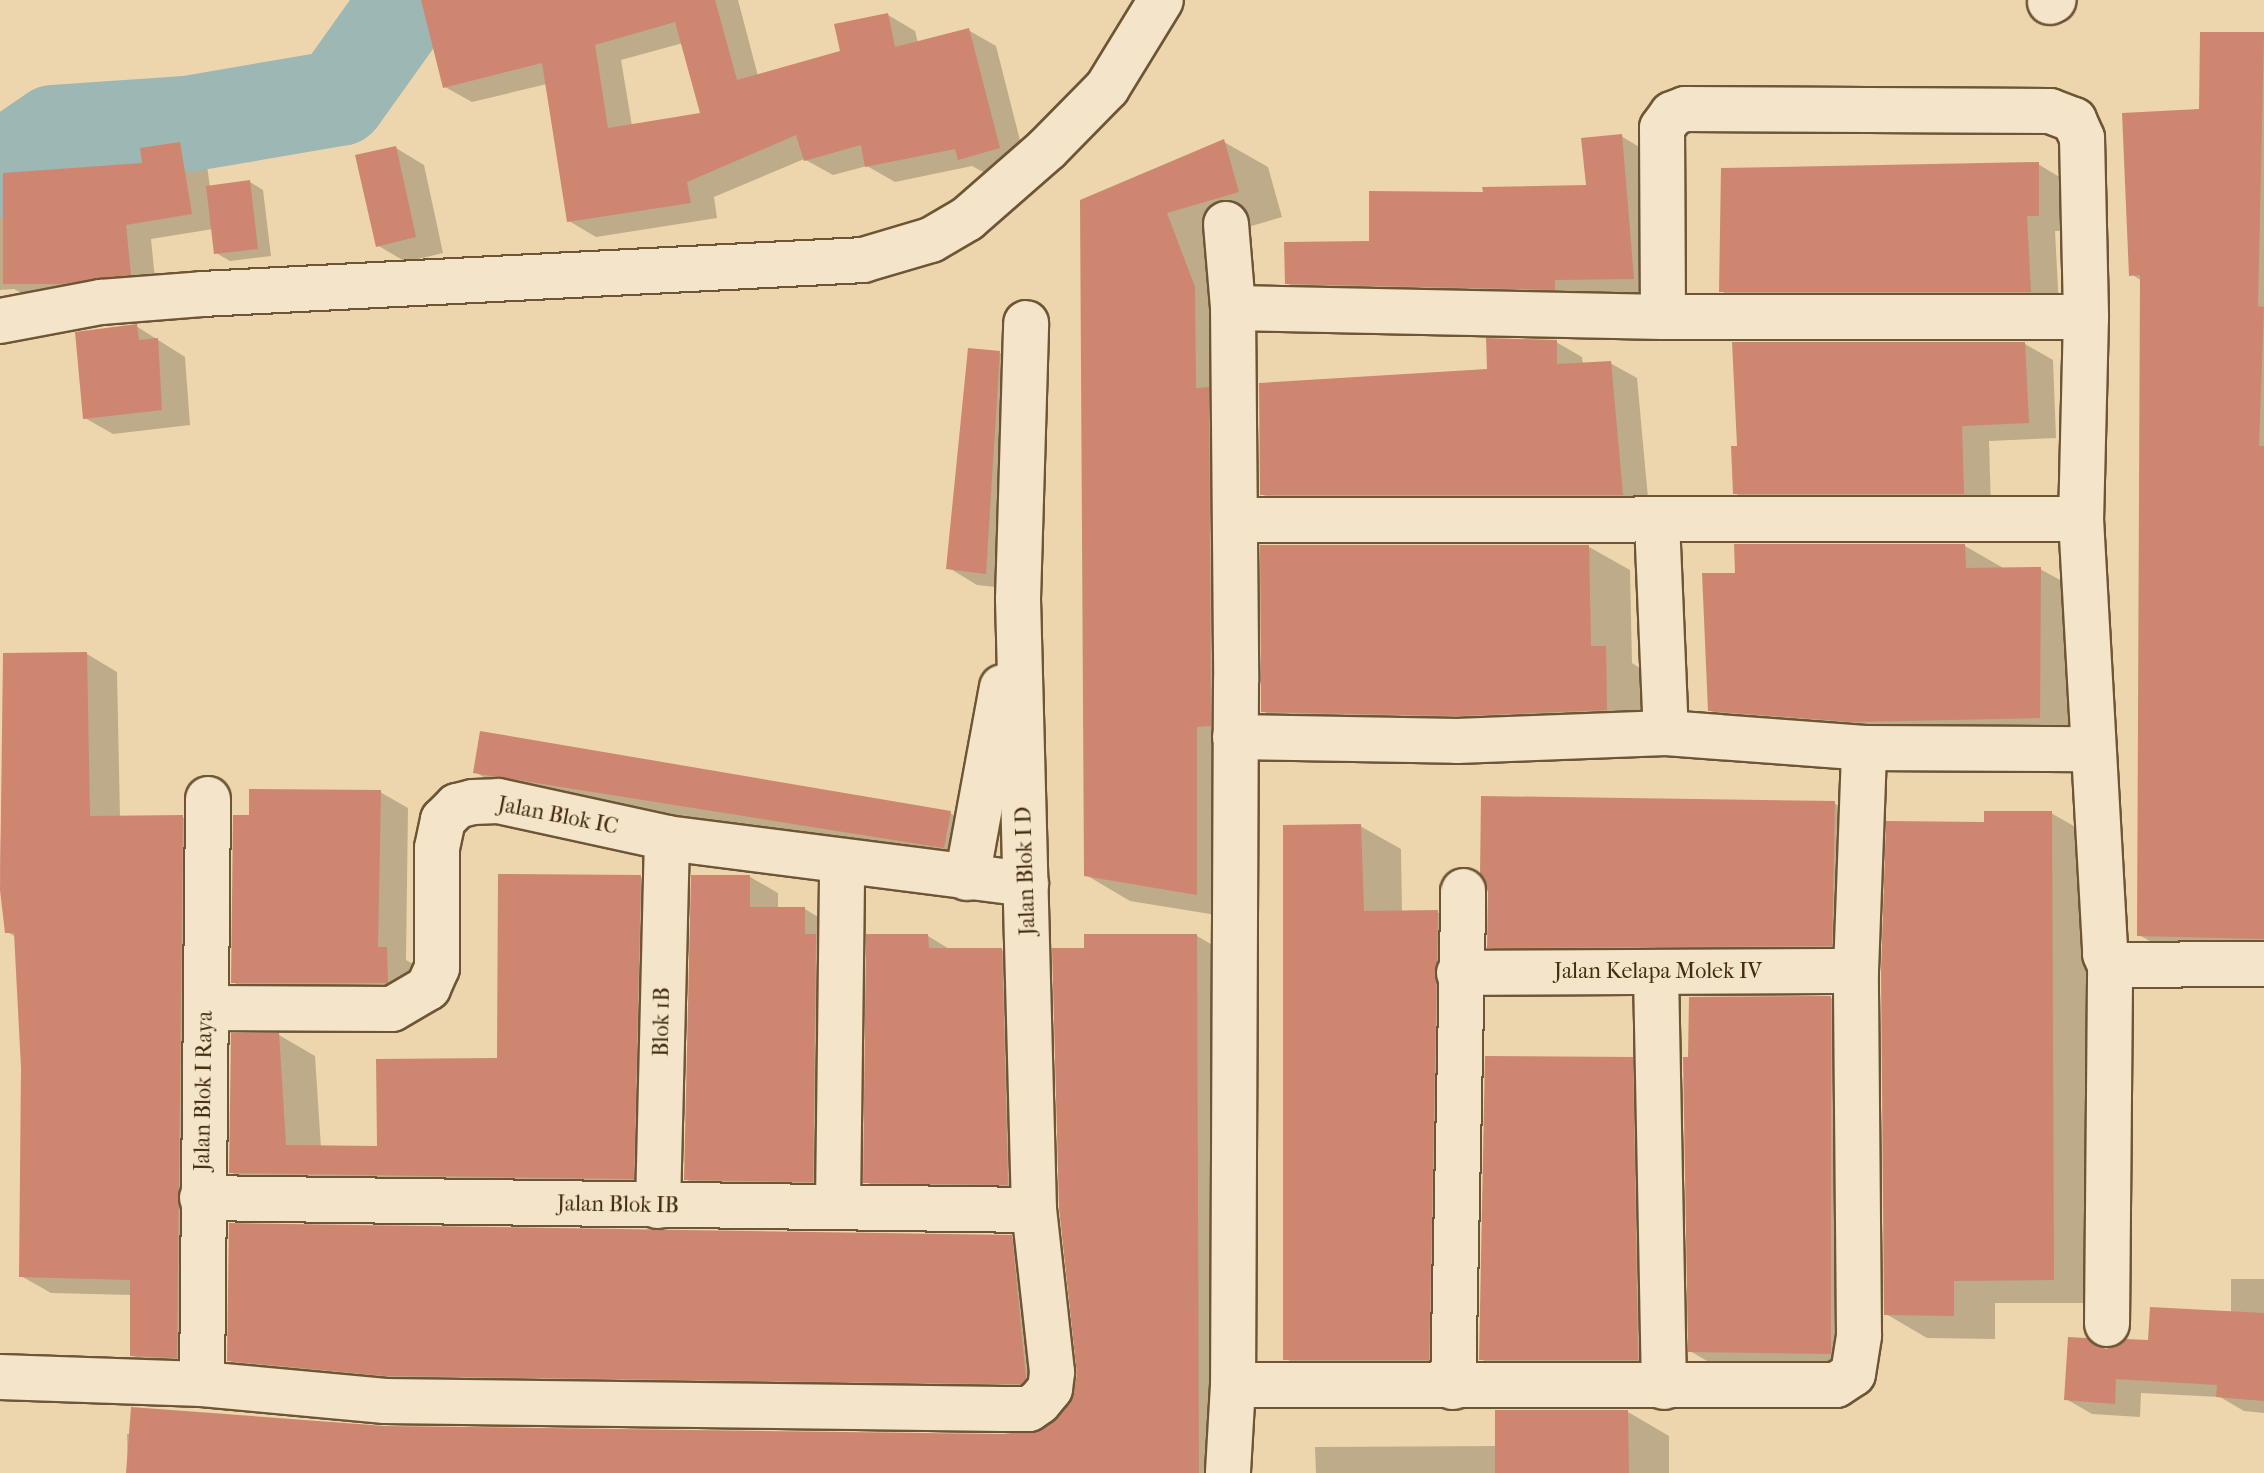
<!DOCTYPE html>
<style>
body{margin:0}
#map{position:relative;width:2264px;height:1473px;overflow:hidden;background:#edd6ad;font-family:"IM FELL French Canon",serif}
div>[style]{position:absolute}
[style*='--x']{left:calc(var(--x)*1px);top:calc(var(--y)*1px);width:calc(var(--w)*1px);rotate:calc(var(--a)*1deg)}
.shadow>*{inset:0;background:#0003}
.river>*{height:96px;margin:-48px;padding:0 48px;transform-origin:48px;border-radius:48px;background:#9db7b4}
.building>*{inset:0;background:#ce8670}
.roads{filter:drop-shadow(2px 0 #6e5635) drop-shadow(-2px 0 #6e5635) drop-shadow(0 2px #6e5635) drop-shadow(0 -2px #6e5635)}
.minor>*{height:44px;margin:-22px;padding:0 22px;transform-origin:22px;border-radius:22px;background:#f3e4ca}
span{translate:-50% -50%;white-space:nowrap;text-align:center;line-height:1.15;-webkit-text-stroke:8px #f3e4ca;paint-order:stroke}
.street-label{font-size:22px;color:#442c0d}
</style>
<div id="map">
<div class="shadow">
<div style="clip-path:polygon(evenodd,442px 0,738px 0,758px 76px,843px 52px,888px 15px,915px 31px,918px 43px,968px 30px,996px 46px,1026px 164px,987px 174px,972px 166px,895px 182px,867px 166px,833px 175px,804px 159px,714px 197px,717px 218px,596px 237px,569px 221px,547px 84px,472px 102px,445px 87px,442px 0,683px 43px,702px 115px,632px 126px,621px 60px,683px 43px)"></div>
<div style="clip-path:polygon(2202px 34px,2264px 34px,2264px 954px,2166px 950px,2139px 935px,2142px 281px,2131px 274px,2201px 111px)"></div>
<div style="clip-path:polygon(1621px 136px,1646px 151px,1658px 292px,1312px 297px,1287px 283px,1485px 194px,1588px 187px)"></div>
<div style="clip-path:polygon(1224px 142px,1268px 167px,1282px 217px,1210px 238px,1241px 919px,1130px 901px,1086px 875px,1082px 202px)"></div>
<div style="clip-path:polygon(180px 144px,206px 159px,210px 187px,250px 182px,263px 190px,271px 256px,230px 261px,216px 253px,213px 229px,151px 239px,156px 289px,31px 298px,14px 289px,0 290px,0 216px,145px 164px)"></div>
<div style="clip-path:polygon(396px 148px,424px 165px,443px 253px,406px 262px,377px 245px)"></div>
<div style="clip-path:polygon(2038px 164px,2066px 181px,2067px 231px,2055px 231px,2059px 307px,1749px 307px,1721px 291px)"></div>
<div style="clip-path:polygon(136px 326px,185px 357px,190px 425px,113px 434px,85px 418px)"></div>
<div style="clip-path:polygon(1556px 342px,1582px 357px,1583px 365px,1610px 363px,1637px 378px,1649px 509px,1288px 509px,1262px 494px)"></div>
<div style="clip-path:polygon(2025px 344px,2053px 360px,2056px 438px,1989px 441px,1991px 509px,1763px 510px,1735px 493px)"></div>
<div style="clip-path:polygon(1000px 353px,1028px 369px,1014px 589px,977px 585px,949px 568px)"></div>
<div style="clip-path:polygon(1965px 546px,2005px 569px,2040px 569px,2082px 592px,2081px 741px,1751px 734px,1710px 710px,1737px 575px)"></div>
<div style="clip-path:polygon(1589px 547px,1630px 570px,1632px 663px,1646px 672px,1647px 733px,1304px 735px,1263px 711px)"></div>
<div style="clip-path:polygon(87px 654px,117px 672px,120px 817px,182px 817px,212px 835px,207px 1374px,163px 1373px,132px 1355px,132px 1295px,51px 1293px,21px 1276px,23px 1068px,16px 937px,7px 932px,0 872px,5px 655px)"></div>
<div style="clip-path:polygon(475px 772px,950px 813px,991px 837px,985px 871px,516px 796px)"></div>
<div style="clip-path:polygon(380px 792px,408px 808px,406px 960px,415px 965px,413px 999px,261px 998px,233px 982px,251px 817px)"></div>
<div style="clip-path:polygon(1834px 803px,1876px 827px,1873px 969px,1530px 970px,1489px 947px)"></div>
<div style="clip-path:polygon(2051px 813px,2093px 837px,2094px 1303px,1995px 1303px,1995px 1339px,1927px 1338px,1886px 1314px,1986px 824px)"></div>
<div style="clip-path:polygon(1360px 826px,1401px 849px,1402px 913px,1437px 912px,1477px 935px,1468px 1382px,1325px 1382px,1285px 1358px)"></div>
<div style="clip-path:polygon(641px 877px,677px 898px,669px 1199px,267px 1193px,231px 1172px,279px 1035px,315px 1056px,321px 1148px,379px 1148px,499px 1060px)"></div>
<div style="clip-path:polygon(750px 877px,778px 893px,778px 909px,805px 909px,833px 926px,841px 1197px,714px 1195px,686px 1179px)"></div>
<div style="clip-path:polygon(928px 936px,951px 950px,1002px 950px,1043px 974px,1049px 1207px,906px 1205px,865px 1181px)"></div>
<div style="clip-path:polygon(1197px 936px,1245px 964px,1247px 1473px,128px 1473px,127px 1434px,384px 1428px,1003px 1436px,1043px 1432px,1071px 1405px,1079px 1375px,1086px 950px)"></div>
<div style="clip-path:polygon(1831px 998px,1872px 1022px,1871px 1376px,1731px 1375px,1690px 1351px)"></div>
<div style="clip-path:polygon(1632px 1059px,1673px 1083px,1679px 1383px,1522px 1383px,1481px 1359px)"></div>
<div style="clip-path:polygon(1011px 1237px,1051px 1260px,1062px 1406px,269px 1383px,229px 1360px)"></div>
<div style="clip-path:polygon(2231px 1279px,2264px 1279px,2264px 1413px,2244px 1411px,2220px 1397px,2141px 1393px,2140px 1417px,2092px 1414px,2066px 1399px,2106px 1351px,2150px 1343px,2231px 1313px)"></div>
<div style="clip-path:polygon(1628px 1412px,1669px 1436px,1669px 1473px,1316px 1473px,1315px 1447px,1497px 1446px)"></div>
</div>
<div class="river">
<div style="--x:0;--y:170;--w:65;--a:-34.4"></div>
<div style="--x:54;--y:133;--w:133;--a:-3.9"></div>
<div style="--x:187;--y:124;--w:154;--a:-9.7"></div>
<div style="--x:339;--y:98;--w:120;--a:-54.5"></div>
</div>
<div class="building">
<div style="clip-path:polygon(evenodd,421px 0,715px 0,737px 80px,840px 51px,834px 24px,888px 13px,895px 47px,969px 28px,1000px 148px,958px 160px,955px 149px,865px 167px,861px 145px,804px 161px,796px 135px,687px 182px,691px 203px,567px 222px,542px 63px,443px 88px,421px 0,675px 22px,700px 113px,608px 128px,595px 45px,675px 22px)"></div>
<div style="clip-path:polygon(2200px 32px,2264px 32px,2258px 306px,2264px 307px,2259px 446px,2264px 446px,2264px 939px,2137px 936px,2140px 275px,2129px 276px,2122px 113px,2199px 109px)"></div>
<div style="clip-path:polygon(1622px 134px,1634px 279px,1555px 280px,1555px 290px,1285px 284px,1284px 242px,1369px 241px,1369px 191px,1483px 192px,1482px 187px,1586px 185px,1581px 138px)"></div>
<div style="clip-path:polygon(1224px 139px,1239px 192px,1167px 213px,1195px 287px,1196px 388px,1209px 387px,1211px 726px,1197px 727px,1197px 895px,1084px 876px,1080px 200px)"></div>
<div style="clip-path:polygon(180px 142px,192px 214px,126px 225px,131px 275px,61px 284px,3px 284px,3px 173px,142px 163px,140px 148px)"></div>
<div style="clip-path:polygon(396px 146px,416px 237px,376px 247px,355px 155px)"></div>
<div style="clip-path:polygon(2039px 162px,2039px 216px,2027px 216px,2031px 292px,1719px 292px,1721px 168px)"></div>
<div style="clip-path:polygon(250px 180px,258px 249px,214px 254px,206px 186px)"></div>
<div style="clip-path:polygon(137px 324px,139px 340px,158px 338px,162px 410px,83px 419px,75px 332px)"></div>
<div style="clip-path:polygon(1486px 338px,1557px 340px,1557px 364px,1611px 361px,1623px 495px,1260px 495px,1259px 383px,1487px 369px)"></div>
<div style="clip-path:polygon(1732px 342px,2025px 342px,2029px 423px,1962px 426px,1964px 494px,1733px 494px,1731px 446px,1737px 446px)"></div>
<div style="clip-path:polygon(968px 348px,1000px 351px,986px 574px,946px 569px)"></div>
<div style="clip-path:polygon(1734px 544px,1965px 544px,1966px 568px,2041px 567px,2040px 718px,1853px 722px,1708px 711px,1702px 573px,1735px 573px)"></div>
<div style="clip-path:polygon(1260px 545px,1589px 545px,1591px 646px,1606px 646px,1607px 710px,1457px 716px,1261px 712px)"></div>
<div style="clip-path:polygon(87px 652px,90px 816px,183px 815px,177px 1358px,130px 1356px,130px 1280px,19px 1277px,21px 1068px,14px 933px,5px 933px,0 890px,3px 653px)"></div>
<div style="clip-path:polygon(480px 731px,951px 811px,944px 848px,473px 773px)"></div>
<div style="clip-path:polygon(249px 789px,381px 790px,378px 947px,387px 947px,388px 983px,231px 983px,233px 815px,249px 815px)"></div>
<div style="clip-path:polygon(1481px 796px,1835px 801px,1832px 946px,1487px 948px,1488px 892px,1480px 874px)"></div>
<div style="clip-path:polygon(1984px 811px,2052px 811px,2054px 1280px,1954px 1281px,1954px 1316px,1884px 1315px,1881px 971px,1886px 821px,1984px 822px)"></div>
<div style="clip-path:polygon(1361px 824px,1364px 911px,1438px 910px,1429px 1360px,1283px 1360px,1283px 825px)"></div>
<div style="clip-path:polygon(498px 874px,641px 875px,634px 1179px,229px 1173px,231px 1033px,279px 1033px,286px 1145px,377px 1146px,376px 1059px,497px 1058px)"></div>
<div style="clip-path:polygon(691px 875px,750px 875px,750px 907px,805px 907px,805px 934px,816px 934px,813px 1182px,684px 1180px)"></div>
<div style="clip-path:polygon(866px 934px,928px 934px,929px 948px,1002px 948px,1008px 1185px,863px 1183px)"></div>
<div style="clip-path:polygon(1084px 934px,1197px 934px,1199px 1473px,126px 1473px,131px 1407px,385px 1426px,1003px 1434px,1043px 1429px,1070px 1404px,1077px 1375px,1059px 1208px,1052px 948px,1084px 948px)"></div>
<div style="clip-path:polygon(1831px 996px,1831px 1354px,1688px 1352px,1683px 1057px,1688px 1057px,1689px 997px)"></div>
<div style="clip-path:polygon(1485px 1056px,1633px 1057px,1638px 1360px,1479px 1360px)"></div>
<div style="clip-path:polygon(229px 1223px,1012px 1235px,1026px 1379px,1021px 1384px,1003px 1384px,386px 1376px,227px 1361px)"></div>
<div style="clip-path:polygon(2150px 1307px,2264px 1313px,2264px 1401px,2216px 1397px,2217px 1385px,2116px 1379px,2115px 1404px,2064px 1400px,2068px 1337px,2086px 1338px,2106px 1349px,2126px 1339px,2148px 1340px)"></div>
<div style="clip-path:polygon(1495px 1410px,1628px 1410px,1629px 1473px,1495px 1473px)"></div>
</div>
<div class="roads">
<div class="minor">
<div style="--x:2050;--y:2;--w:4;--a:-27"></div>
<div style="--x:1226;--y:224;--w:84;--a:85.2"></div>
<div style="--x:1233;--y:308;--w:373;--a:89.5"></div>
<div style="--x:1236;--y:681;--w:704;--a:90.24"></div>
<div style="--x:1233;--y:1385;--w:88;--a:93.3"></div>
<div style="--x:1233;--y:308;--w:430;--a:1.2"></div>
<div style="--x:1663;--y:317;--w:423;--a:0"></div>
<div style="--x:1663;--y:317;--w:189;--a:-90.3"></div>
<div style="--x:1662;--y:128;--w:17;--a:-54"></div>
<div style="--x:1672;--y:114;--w:14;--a:-21"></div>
<div style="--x:1685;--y:109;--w:365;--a:0.3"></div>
<div style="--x:2050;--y:111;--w:26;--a:21"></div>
<div style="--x:2074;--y:120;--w:20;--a:66"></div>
<div style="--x:2082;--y:138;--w:179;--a:88.7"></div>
<div style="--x:2086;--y:317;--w:202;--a:91.4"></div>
<div style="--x:2081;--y:519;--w:436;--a:86.8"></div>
<div style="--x:2105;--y:954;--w:12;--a:66"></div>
<div style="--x:2110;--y:965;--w:154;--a:-0.4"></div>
<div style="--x:0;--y:321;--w:103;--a:-10.7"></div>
<div style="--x:101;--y:302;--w:101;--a:-4.5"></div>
<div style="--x:202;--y:294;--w:662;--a:-2.94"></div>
<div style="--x:863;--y:260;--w:71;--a:-16.4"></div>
<div style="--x:931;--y:240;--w:42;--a:-30.3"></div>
<div style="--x:967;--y:219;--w:106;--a:-41.2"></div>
<div style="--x:1047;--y:149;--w:86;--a:-45.5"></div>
<div style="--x:1107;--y:88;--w:103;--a:-58.5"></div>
<div style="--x:1235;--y:520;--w:846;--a:-0.07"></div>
<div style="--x:1657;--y:521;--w:212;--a:87.6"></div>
<div style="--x:1235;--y:737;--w:222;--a:1"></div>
<div style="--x:1457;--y:741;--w:209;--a:-2.2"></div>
<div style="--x:1666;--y:733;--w:199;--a:4.3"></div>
<div style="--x:1864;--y:748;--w:228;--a:0.3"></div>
<div style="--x:967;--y:878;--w:194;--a:-79.6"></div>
<div style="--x:1656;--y:972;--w:415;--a:88.9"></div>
<div style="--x:1459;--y:973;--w:397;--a:-0.3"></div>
<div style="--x:206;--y:1008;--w:186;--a:0.3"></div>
<div style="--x:392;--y:1009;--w:42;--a:-30.3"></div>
<div style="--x:428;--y:988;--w:22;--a:-66"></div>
<div style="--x:437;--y:968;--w:120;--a:-90"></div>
<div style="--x:437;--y:848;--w:29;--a:-78"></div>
<div style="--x:443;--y:820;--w:20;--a:-45"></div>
<div style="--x:457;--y:806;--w:16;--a:-14"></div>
<div style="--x:473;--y:802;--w:25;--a:-2"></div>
<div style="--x:498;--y:801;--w:173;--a:12.3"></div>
<div style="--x:667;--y:838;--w:362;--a:7.3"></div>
<div style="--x:202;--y:1198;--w:832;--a:0.83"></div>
<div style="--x:658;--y:1206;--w:368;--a:-88.6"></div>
<div style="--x:838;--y:1206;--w:343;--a:-89.3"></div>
<div style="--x:2107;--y:1324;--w:359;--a:-89.5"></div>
<div style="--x:0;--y:1377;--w:202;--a:2"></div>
<div style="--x:202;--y:1384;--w:184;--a:5.3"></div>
<div style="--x:385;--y:1401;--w:618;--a:0.74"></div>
<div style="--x:1003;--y:1409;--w:26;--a:0"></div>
<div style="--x:1029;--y:1409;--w:12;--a:-35"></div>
<div style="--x:1039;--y:1402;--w:17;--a:-50"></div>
<div style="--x:1050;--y:1389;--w:17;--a:-83"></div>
<div style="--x:1052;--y:1372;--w:163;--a:-96.3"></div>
<div style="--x:1034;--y:1210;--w:611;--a:-91.5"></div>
<div style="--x:1018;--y:599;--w:276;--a:-88.3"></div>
<div style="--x:202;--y:1384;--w:585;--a:-89.41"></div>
<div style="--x:1233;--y:1385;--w:603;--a:0"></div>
<div style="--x:1836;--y:1385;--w:20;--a:-33"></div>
<div style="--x:1853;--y:1374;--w:39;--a:-81"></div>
<div style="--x:1859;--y:1335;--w:364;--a:-90.5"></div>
<div style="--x:1856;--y:971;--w:223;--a:-87.9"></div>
<div style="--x:1453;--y:1387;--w:496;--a:-88.8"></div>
</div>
</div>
<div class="street-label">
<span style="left:558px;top:816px;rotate:11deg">Jalan Blok IC</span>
<span style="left:1026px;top:871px;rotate:-92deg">Jalan Blok I D</span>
<span style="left:1658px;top:972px">Jalan Kelapa Molek IV</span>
<span style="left:662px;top:1022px;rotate:-89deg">Blok 1B</span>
<span style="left:204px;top:1091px;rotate:-89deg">Jalan Blok I Raya</span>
<span style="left:618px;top:1205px;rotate:1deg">Jalan Blok IB</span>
</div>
</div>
